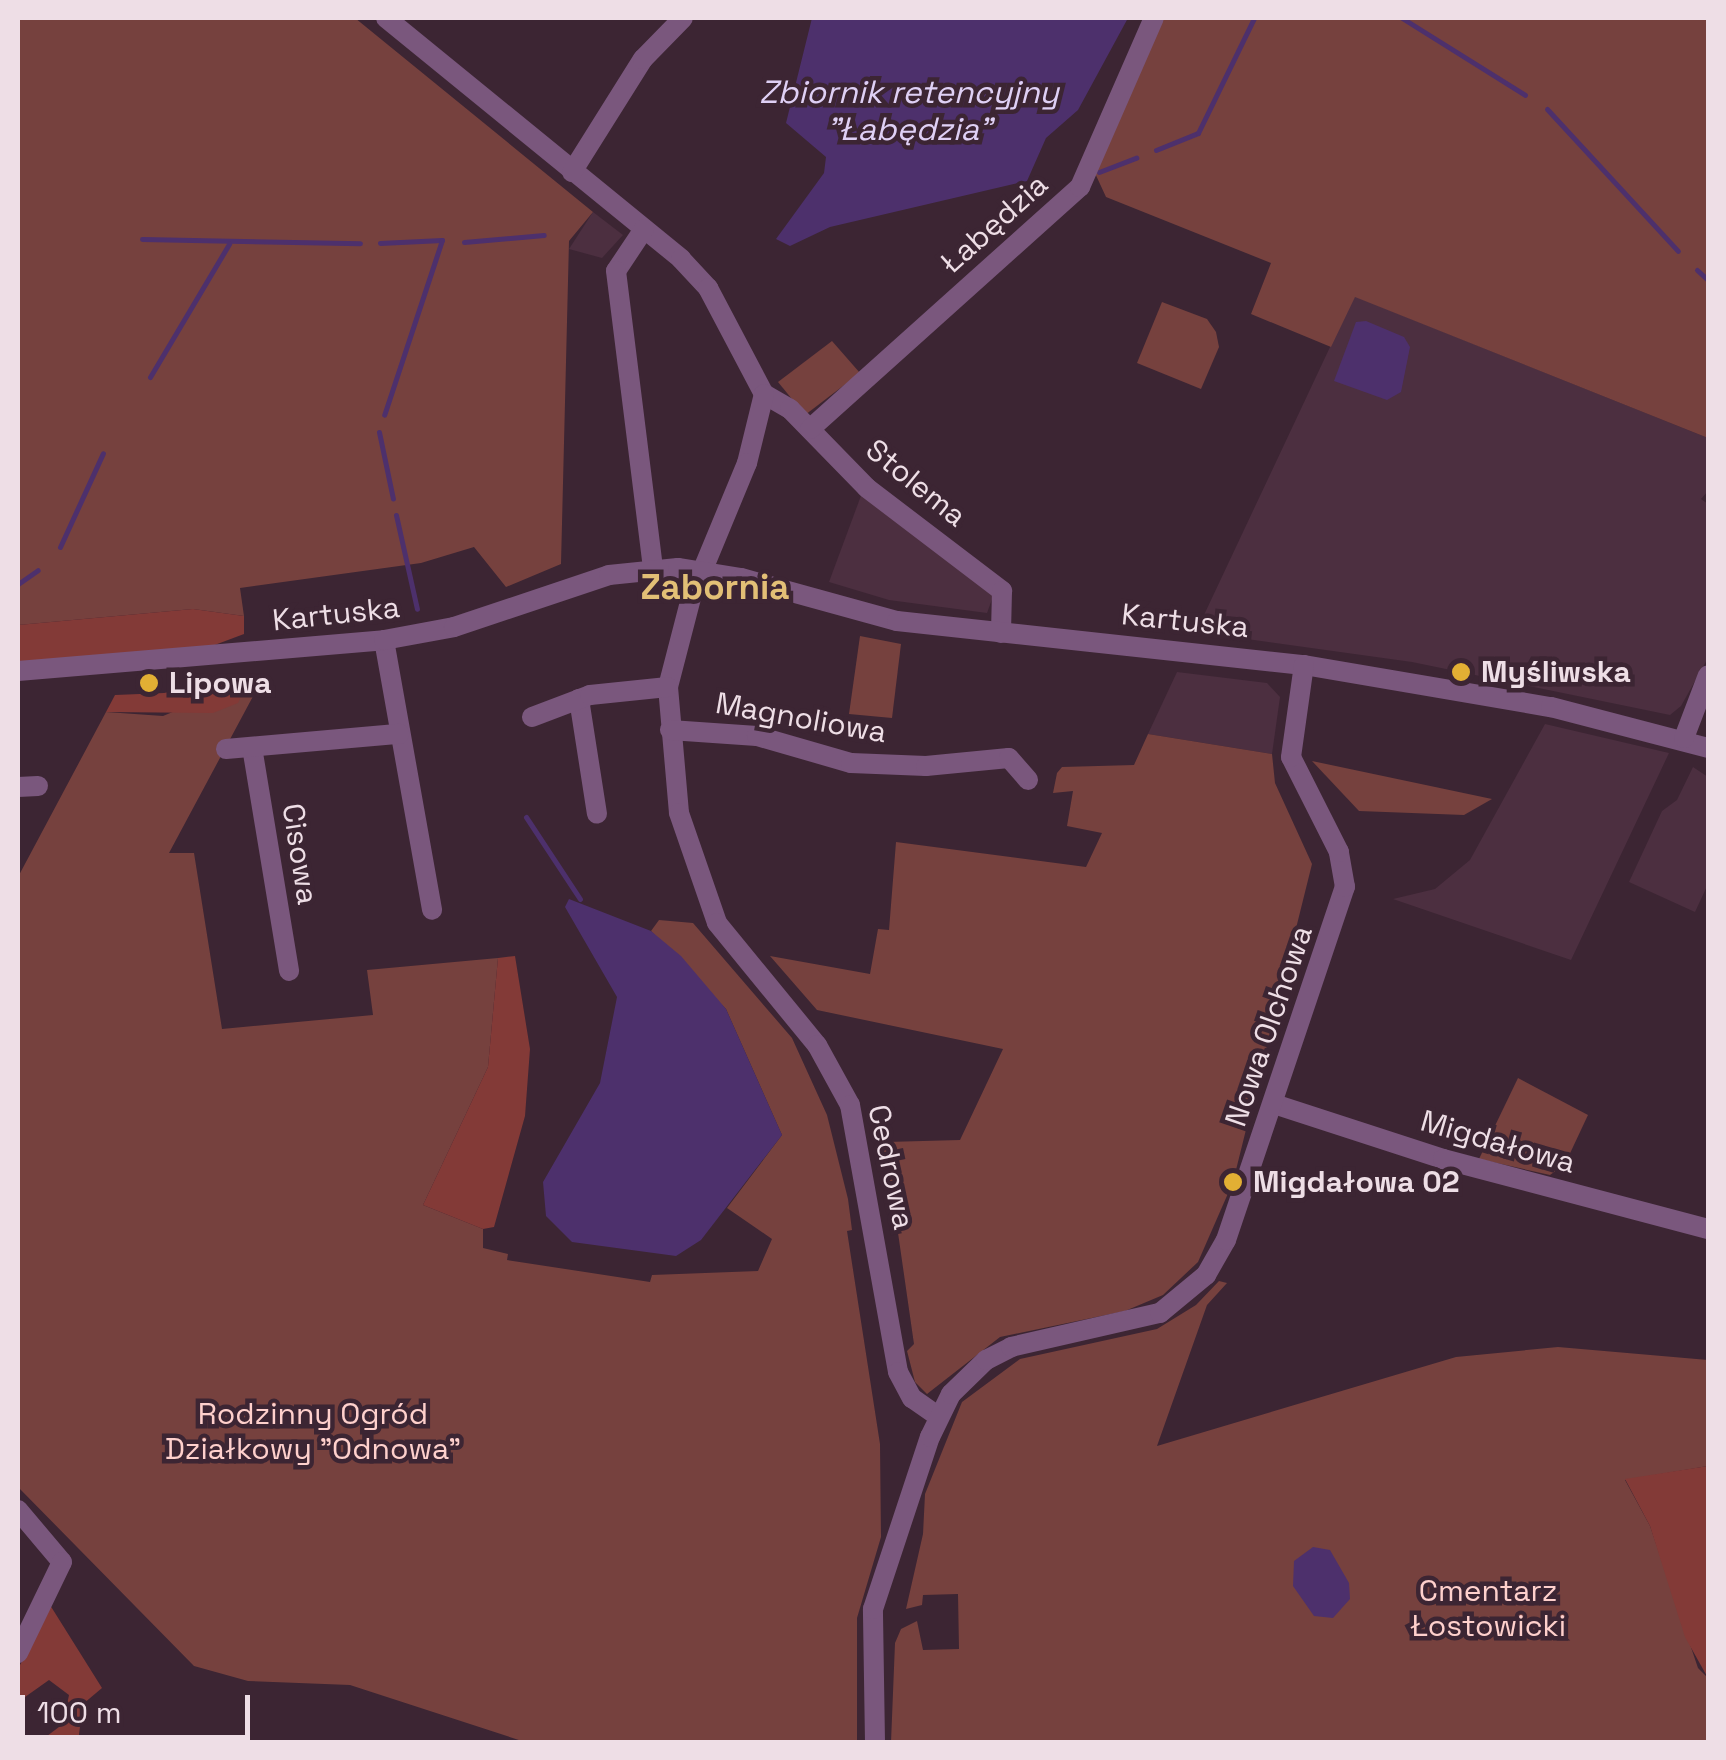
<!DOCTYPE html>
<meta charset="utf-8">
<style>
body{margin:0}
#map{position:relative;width:1726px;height:1760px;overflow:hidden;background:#3c2533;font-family:"Space Grotesk",sans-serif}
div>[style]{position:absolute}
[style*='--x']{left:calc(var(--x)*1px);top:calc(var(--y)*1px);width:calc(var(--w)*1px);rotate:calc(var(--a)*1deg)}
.built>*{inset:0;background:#4c2f40}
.green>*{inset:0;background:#76413e}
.forest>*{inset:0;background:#833a37}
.water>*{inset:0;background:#4d306c}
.stream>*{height:5px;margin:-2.5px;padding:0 2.5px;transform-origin:2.5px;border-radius:2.5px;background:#4d306c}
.minor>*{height:20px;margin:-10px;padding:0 10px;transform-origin:10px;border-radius:10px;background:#7a577d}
.dots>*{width:28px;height:28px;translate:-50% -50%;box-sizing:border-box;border:5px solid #3c2533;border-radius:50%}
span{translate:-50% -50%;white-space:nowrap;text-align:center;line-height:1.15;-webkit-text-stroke:9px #3c2533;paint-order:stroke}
.street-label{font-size:30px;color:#eedee6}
.poi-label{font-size:30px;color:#eedee6;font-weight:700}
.left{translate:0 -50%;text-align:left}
.park-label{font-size:30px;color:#fed0cc}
.water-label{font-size:32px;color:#dfd0f5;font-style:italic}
.quarter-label{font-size:35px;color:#e2bf76;font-weight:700}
.frame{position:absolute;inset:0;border:20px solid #eedee6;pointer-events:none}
.scale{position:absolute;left:20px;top:1695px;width:230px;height:45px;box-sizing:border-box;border:5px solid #eedee6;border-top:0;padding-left:12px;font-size:30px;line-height:35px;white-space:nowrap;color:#eedee6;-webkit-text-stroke:8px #3c2533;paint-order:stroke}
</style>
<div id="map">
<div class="built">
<div style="clip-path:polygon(593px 212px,623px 235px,602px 258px,569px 249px)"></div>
<div style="clip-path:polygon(1354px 296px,1708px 438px,1708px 491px,1701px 499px,1708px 504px,1708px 658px,1681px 706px,1670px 715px,1412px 662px,1196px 632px)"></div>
<div style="clip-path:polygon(862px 493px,995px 591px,987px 613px,889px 600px,829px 582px)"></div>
<div style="clip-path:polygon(1177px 672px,1267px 683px,1280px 697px,1272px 754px,1148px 734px)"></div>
<div style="clip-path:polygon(1545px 724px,1669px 753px,1571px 960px,1393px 899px,1435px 889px,1470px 860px)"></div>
<div style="clip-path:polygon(1693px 767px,1708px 777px,1708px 884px,1695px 912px,1629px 882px,1662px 811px,1677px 800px)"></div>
</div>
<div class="green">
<div style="clip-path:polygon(18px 18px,355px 18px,593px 212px,569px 241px,561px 564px,506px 587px,474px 547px,421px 563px,240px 588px,244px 616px,193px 609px,18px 625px)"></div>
<div style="clip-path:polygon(1164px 18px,1708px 18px,1708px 438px,1355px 297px,1331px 347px,1251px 314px,1271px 263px,1106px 197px,1094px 171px)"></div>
<div style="clip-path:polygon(1162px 302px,1207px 319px,1216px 332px,1219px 347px,1201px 389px,1137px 363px)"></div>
<div style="clip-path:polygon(832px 341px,860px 373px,805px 415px,778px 382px)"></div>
<div style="clip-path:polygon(860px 636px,901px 644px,892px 718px,849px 714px)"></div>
<div style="clip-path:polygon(265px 674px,169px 853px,194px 853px,222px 1029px,373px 1015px,367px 970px,498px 958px,488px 1067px,423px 1205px,483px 1229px,483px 1248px,508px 1254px,507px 1260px,650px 1282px,652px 1275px,758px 1271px,772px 1239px,727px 1208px,782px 1135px,726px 1009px,651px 931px,659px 920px,693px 923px,792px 1038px,827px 1115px,848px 1199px,852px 1230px,847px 1231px,880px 1444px,881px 1537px,857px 1618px,857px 1742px,525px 1742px,350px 1685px,248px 1681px,194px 1666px,18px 1487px,18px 877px,106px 712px,163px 716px)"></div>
<div style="clip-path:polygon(1148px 734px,1272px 754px,1275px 783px,1312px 864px,1233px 1182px,1198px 1262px,1163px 1295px,1125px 1311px,1000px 1337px,927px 1394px,915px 1382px,907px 1351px,914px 1344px,895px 1212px,875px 1127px,886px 1142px,960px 1140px,1003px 1049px,817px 1010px,770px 956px,870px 974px,878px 929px,889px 930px,896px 842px,1086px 867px,1102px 833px,1067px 826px,1073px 791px,1053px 793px,1057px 773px,1062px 767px,1134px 765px)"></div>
<div style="clip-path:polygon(1312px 761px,1492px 799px,1464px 815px,1359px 811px)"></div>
<div style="clip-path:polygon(1518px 1078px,1588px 1115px,1565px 1164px,1550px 1175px,1479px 1159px)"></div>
<div style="clip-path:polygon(1219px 1281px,1227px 1283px,1207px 1305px,1157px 1446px,1456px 1357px,1558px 1347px,1708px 1360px,1708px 1466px,1625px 1480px,1650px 1526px,1698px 1668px,1708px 1678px,1708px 1742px,891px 1742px,895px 1643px,901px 1629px,917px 1621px,923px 1650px,959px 1649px,958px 1594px,923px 1595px,922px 1605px,906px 1609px,923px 1534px,925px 1494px,962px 1402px,1020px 1359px,1157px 1329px,1196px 1305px)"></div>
</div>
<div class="forest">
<div style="clip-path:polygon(193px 609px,244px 616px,244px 634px,204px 649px,18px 663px,18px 625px)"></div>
<div style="clip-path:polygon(251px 676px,238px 703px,213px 713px,106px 712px,115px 695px,164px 693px)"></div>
<div style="clip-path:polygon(515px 956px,530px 1049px,525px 1116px,494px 1227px,483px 1229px,423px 1205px,488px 1067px,498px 958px)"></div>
<div style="clip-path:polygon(1708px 1466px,1708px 1678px,1685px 1637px,1650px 1526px,1625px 1479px)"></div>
<div style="clip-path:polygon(50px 1605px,102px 1688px,83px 1704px,78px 1742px,39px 1742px,63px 1724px,69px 1695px,49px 1680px,18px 1702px,18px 1669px)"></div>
</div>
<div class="water">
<div style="clip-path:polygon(812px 18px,1128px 18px,1078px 110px,1046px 138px,1027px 181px,830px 227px,790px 246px,776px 239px,824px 173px,826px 157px,786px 123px)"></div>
<div style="clip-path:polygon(1366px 321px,1404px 337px,1410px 347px,1401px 392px,1387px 400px,1334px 381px,1356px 322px)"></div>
<div style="clip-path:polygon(569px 899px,651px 931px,681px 956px,726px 1009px,782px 1135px,701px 1240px,676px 1256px,572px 1242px,546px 1216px,543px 1182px,600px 1083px,617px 997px,565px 907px)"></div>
<div style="clip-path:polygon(1313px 1547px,1330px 1550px,1349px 1583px,1350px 1599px,1333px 1618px,1314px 1616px,1293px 1586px,1294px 1561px)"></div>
</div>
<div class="stream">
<div style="--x:1402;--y:18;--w:145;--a:32"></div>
<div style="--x:1547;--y:109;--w:193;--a:47.3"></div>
<div style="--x:1156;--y:150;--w:45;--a:-22"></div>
<div style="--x:1198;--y:133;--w:128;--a:-64"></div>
<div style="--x:1099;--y:172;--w:40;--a:-21"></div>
<div style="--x:142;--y:239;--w:218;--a:1.1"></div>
<div style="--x:464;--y:242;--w:80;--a:-5"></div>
<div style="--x:380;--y:243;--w:62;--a:-2.8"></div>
<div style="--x:442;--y:240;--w:184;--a:108.3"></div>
<div style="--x:1697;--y:270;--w:15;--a:42"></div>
<div style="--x:150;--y:377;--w:155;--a:-59.3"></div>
<div style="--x:379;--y:432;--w:68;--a:78.2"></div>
<div style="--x:396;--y:515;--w:96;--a:77.4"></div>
<div style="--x:60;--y:547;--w:103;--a:-65.4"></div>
<div style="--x:18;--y:584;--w:24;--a:-35"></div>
<div style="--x:526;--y:817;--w:98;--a:56.6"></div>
</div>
<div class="minor">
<div style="--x:386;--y:18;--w:381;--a:39.2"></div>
<div style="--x:681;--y:259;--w:40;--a:47"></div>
<div style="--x:708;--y:288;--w:120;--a:62.2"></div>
<div style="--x:764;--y:394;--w:30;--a:30"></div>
<div style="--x:790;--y:409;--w:110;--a:45.7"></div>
<div style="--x:867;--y:488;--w:170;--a:37.3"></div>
<div style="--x:1002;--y:591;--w:42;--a:91.4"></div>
<div style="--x:572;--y:172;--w:133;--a:-57.9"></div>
<div style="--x:643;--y:59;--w:57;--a:-45.7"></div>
<div style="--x:644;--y:229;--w:50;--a:123.7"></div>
<div style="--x:616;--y:271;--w:300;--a:82.9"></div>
<div style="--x:764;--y:394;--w:71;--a:103.8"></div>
<div style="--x:747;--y:463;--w:146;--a:112.5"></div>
<div style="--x:691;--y:598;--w:92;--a:104.5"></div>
<div style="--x:668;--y:687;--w:126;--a:85"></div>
<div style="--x:679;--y:813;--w:116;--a:70.9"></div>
<div style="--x:717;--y:923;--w:158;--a:50.7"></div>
<div style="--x:817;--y:1045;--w:68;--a:61.2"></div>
<div style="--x:850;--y:1105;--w:271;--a:79.8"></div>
<div style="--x:898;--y:1372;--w:30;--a:62"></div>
<div style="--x:912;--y:1398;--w:32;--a:35"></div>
<div style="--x:810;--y:429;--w:363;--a:-41.9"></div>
<div style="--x:1080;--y:187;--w:184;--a:-66.4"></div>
<div style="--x:384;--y:640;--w:274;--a:79.9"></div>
<div style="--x:18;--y:671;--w:367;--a:-4.8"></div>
<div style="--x:384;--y:640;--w:71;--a:-10.5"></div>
<div style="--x:454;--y:627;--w:163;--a:-18.5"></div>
<div style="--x:609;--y:575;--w:69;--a:-5.8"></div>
<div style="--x:678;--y:568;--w:64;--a:9"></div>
<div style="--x:741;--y:578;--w:162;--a:15.4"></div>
<div style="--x:897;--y:621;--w:409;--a:6.2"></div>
<div style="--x:1304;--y:665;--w:251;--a:9.7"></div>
<div style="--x:1551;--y:707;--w:162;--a:14.6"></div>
<div style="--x:579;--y:699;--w:116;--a:81.1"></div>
<div style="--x:532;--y:717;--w:62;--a:-20.8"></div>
<div style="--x:590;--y:695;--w:78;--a:-5.9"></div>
<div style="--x:670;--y:730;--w:87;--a:3.9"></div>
<div style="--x:757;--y:736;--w:98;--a:16"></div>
<div style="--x:851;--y:763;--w:75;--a:2.3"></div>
<div style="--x:926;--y:766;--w:83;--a:-5.5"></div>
<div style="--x:1009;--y:758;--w:29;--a:49"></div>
<div style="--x:1684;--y:738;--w:67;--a:-69.1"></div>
<div style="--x:252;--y:747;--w:227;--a:80.6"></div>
<div style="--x:226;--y:749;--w:174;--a:-5"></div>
<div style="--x:18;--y:787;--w:20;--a:-3"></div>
<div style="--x:1274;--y:1104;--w:178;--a:18"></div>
<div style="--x:1443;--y:1159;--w:274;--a:14.8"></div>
<div style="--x:18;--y:1510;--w:68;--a:49.8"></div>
<div style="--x:62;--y:1562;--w:101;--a:115.8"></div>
<div style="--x:875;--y:1742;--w:133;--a:-90.9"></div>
<div style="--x:873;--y:1609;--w:181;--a:-71.7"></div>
<div style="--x:930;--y:1437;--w:48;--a:-64"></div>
<div style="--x:951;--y:1394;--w:49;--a:-44.2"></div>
<div style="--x:986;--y:1360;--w:28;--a:-27"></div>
<div style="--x:1011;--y:1347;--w:153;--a:-12.9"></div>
<div style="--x:1160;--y:1313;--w:60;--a:-39.6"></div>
<div style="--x:1206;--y:1275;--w:40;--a:-60.3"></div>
<div style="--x:1226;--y:1240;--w:373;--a:-71.4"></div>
<div style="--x:1345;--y:887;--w:36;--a:-100"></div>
<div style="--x:1339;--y:852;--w:106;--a:-116.8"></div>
<div style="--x:1291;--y:757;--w:93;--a:-82"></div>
</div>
<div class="dots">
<div style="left:1461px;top:672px;background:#e2af34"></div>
<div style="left:149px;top:683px;background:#e2af34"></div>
<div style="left:1233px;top:1182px;background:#e2af34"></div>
</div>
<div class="street-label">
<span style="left:994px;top:224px;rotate:-42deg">Łabędzia</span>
<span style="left:916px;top:483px;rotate:39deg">Stolema</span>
<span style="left:336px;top:614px;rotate:-6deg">Kartuska</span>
<span style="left:1185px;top:621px;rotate:6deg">Kartuska</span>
<span style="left:801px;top:718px;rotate:10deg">Magnoliowa</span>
<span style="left:300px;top:854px;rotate:81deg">Cisowa</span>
<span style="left:1269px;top:1026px;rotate:-71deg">Nowa Olchowa</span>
<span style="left:1498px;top:1142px;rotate:16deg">Migdałowa</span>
<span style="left:891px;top:1167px;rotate:78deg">Cedrowa</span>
</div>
<div class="poi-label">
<span class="left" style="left:1481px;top:672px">Myśliwska</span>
<span class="left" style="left:169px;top:683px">Lipowa</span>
<span class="left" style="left:1253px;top:1182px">Migdałowa 02</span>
</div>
<div class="park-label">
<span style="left:313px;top:1431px">Rodzinny Ogród<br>Działkowy "Odnowa"</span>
<span style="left:1488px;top:1608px">Cmentarz<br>Łostowicki</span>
</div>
<div class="water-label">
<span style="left:909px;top:111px">Zbiornik retencyjny<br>"Łabędzia"</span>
</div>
<div class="quarter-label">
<span style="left:715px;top:587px">Zabornia</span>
</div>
<div class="frame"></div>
<div class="scale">100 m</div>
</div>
